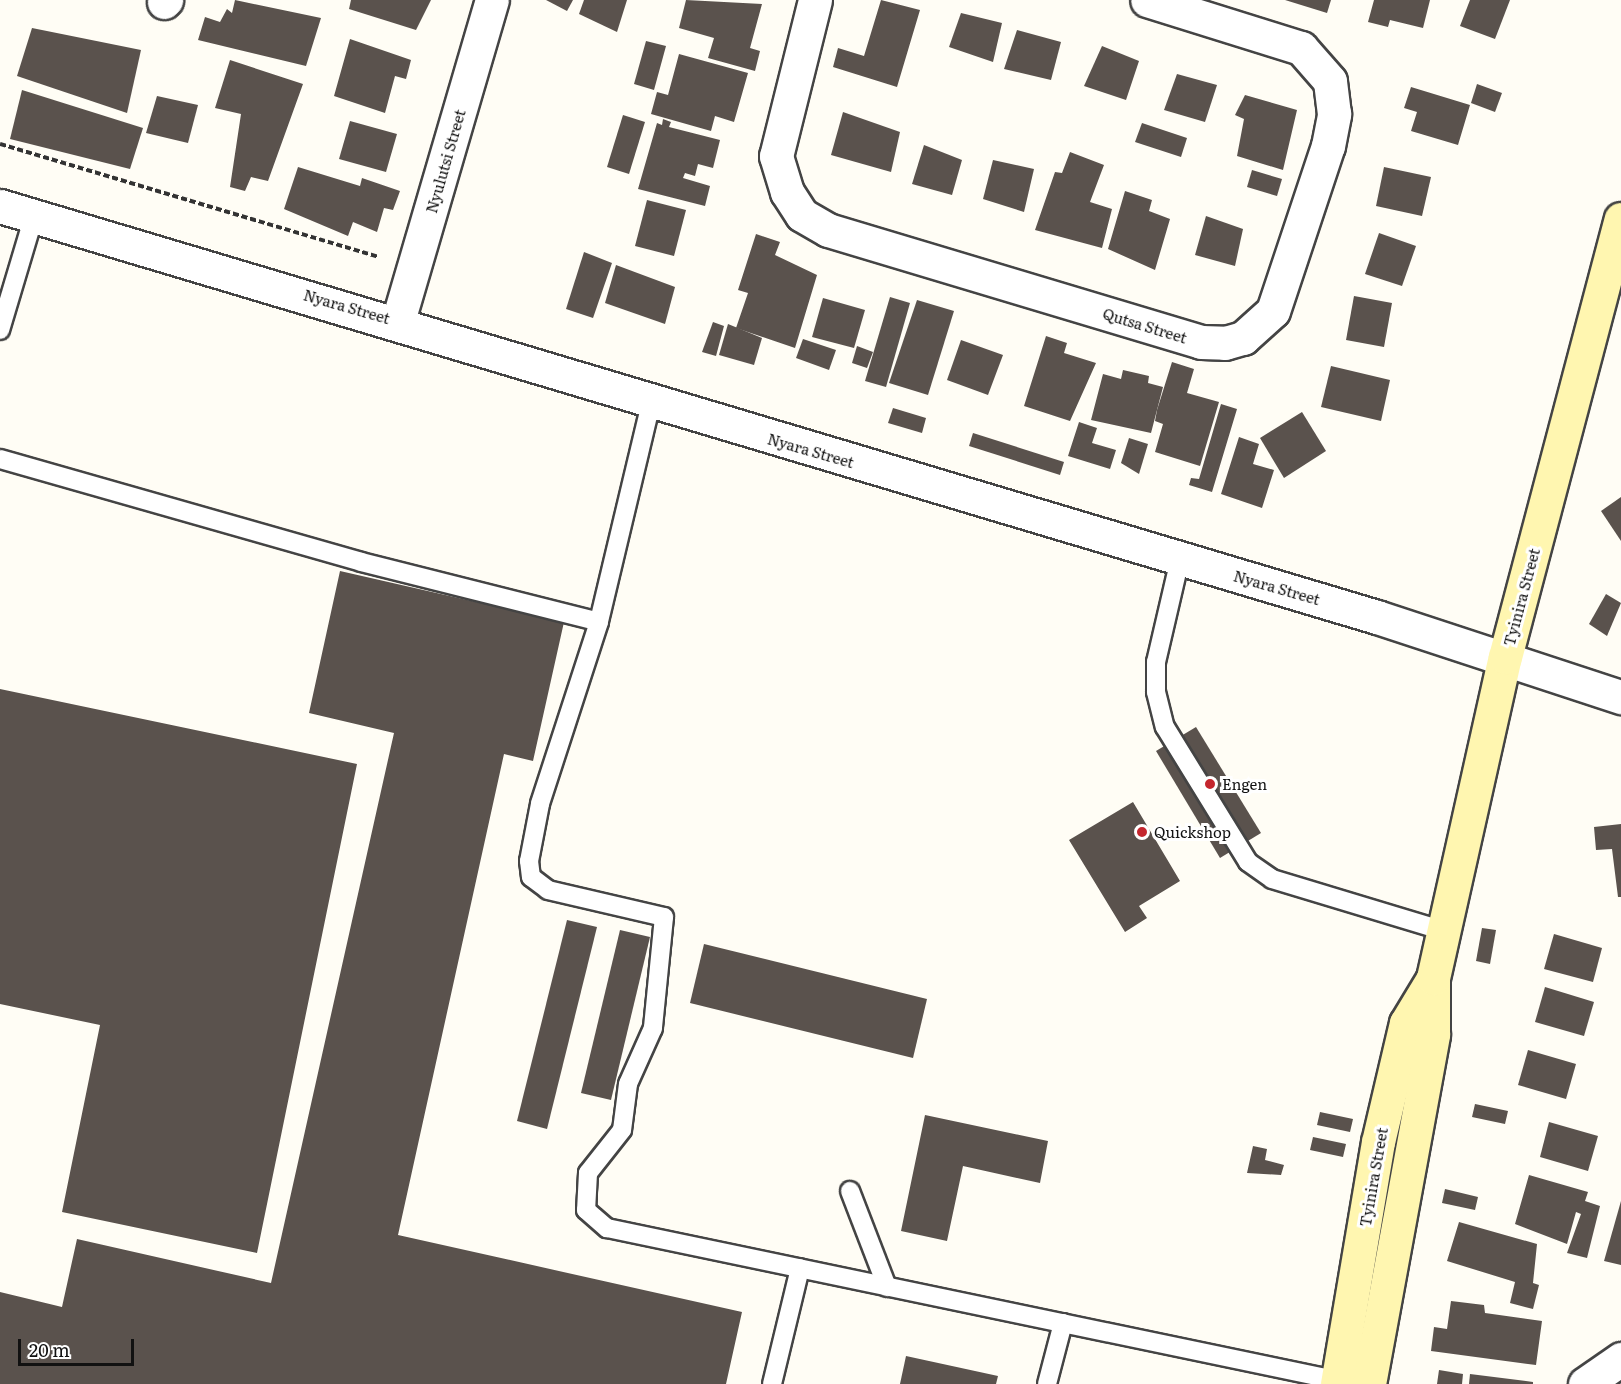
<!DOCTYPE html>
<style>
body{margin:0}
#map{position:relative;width:1621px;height:1384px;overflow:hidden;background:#fffdf5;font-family:Literata,serif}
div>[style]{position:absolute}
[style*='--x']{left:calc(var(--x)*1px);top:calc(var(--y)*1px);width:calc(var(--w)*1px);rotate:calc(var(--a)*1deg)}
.building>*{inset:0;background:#5a524d}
.path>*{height:4px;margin-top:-2px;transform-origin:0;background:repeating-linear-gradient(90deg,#333 0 6px,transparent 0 9px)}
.roads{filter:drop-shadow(2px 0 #444) drop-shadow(-2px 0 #444) drop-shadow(0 2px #444) drop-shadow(0 -2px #444)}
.lane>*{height:18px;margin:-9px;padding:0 9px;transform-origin:9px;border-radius:9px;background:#fff}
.street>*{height:33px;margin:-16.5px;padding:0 16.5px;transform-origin:16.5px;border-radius:16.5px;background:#fff}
.secondary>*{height:33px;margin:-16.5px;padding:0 16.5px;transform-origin:16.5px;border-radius:16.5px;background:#fff6b0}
.dots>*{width:16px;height:16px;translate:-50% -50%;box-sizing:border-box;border:3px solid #fff;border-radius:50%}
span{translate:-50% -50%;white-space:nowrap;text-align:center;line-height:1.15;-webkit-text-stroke:6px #fff;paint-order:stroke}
.street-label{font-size:15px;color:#111}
.poi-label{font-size:15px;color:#111}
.left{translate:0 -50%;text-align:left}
.scale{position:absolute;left:18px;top:1339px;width:116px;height:27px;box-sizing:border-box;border:3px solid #111;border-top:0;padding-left:8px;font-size:18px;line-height:21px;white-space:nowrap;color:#111;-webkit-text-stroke:4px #fff;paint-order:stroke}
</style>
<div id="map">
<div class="building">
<div style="clip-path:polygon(235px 0,321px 18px,306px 66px,198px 40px,205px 17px,220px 22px,227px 9px,232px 13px)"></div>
<div style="clip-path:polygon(351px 0,431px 0,416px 30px,349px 9px)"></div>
<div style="clip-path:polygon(546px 0,573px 0,567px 11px)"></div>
<div style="clip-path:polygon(584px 0,627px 0,617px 32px,579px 14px)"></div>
<div style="clip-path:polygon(686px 0,762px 4px,750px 48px,760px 51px,755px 71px,708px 58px,714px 38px,679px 28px)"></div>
<div style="clip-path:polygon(881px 0,920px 10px,897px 87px,833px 67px,838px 48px,864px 56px)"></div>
<div style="clip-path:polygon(1285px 0,1331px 0,1327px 13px)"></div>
<div style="clip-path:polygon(1374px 0,1430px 0,1423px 28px,1390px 20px,1388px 27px,1368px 22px)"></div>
<div style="clip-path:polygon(1470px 0,1510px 0,1495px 39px,1460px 26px)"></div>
<div style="clip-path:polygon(961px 13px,1002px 23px,993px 62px,949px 47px)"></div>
<div style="clip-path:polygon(32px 28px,141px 50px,127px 113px,17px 76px)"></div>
<div style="clip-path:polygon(1017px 30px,1061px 42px,1051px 80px,1004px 69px)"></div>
<div style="clip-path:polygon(350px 39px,411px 60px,406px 79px,395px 76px,385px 113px,334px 96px)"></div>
<div style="clip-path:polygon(646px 41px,666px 46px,654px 90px,634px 84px)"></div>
<div style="clip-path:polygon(1102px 46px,1139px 61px,1126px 100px,1084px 86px)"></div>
<div style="clip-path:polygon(679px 54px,748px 73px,734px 122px,715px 116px,711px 131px,651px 114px,657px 92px,668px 95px)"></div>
<div style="clip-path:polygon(230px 60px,303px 84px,268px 181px,251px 177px,245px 191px,230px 187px,241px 114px,215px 108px)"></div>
<div style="clip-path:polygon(1177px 74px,1217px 85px,1205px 122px,1164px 110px)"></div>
<div style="clip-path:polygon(1477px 84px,1502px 93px,1495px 112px,1471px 103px)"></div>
<div style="clip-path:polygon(1411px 87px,1470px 105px,1458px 145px,1411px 131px,1417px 112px,1404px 108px)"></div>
<div style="clip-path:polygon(22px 90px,143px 128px,130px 169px,10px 139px)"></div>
<div style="clip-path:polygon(1245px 95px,1297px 110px,1283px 170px,1237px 156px,1244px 119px,1235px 115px)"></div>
<div style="clip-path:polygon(157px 96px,198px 105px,188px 143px,146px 133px)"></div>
<div style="clip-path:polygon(843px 112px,900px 132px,891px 172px,831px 155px)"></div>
<div style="clip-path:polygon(623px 115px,645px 122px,629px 174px,607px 167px)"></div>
<div style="clip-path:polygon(663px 119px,671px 122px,669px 127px,720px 140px,713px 168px,698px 164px,695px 176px,685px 173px,683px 178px,710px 186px,705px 206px,638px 189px,657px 123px,662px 125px)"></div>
<div style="clip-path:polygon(350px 121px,397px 134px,386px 172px,339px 159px)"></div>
<div style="clip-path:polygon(1142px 123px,1187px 138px,1181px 157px,1135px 142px)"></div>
<div style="clip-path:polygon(924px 145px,962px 160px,952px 195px,912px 184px)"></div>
<div style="clip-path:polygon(1070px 152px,1104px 165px,1090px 202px,1112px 209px,1102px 248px,1035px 230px,1055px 172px,1062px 173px)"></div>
<div style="clip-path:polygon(993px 160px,1034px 169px,1024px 212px,983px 199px)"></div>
<div style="clip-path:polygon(298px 167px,360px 186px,362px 178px,400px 191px,393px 210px,384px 208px,377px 232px,353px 222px,348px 236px,284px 209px)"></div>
<div style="clip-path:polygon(1384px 167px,1431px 177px,1422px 216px,1376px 206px)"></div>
<div style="clip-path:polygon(1252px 170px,1282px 179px,1277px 196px,1247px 187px)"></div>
<div style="clip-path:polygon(1125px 191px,1152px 200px,1149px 211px,1170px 219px,1155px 270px,1108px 249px)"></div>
<div style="clip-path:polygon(647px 200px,686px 210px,674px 256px,635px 246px)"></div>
<div style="clip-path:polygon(1206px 216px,1243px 229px,1235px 266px,1195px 255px)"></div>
<div style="clip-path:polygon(1379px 233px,1416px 246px,1402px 286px,1365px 274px)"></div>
<div style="clip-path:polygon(756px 234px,780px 242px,775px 255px,817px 275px,795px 348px,736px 328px,748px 293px,738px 290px)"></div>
<div style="clip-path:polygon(584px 252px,612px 263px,593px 318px,566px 309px)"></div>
<div style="clip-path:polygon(616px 265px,675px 287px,665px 324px,605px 303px)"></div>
<div style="clip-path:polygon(1354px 296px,1392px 303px,1384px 347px,1346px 340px)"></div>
<div style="clip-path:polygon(890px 297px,910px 303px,886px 387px,865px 381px)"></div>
<div style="clip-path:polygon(823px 298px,865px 310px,854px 348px,812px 337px)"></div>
<div style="clip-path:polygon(917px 300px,954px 311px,928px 395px,889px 383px)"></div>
<div style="clip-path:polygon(713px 322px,724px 326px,716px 356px,702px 352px)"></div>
<div style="clip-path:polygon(728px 324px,762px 338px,754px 365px,719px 355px)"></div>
<div style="clip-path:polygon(1046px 336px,1067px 343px,1064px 353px,1096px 363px,1070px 421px,1024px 406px)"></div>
<div style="clip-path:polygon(803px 339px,836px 350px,829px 370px,796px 358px)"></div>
<div style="clip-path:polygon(961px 340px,1003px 355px,988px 395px,947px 380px)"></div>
<div style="clip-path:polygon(857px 346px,873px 352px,867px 368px,852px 363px)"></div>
<div style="clip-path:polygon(1172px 362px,1194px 369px,1187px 393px,1219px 402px,1200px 466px,1155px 452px,1163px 424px,1155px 421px,1157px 410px)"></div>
<div style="clip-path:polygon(1331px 366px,1390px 380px,1381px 421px,1321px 407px)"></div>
<div style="clip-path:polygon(1123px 370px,1149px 376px,1148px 383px,1163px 387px,1151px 433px,1091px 420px,1103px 374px,1121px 379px)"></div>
<div style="clip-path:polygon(1221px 404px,1237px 409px,1212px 492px,1189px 485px,1191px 478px,1199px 479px)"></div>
<div style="clip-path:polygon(893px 408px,926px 418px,922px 433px,888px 423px)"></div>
<div style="clip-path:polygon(1302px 412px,1326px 451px,1284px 478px,1260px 438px)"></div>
<div style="clip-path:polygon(1079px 422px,1097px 428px,1092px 443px,1116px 450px,1110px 469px,1068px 456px)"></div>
<div style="clip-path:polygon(973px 433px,1064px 462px,1060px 475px,969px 446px)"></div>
<div style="clip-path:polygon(1239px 437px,1259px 444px,1253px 464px,1274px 470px,1262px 508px,1221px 494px)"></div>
<div style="clip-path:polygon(1129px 438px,1148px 444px,1139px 474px,1121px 463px)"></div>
<div style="clip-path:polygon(1621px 497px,1621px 541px,1601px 511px)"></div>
<div style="clip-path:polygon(340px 571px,564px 622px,533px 761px,504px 754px,398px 1235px,742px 1312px,726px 1384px,0 1384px,0 1292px,62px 1307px,77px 1239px,271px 1283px,394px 733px,309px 713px)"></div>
<div style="clip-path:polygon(1606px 594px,1621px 603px,1607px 636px,1589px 624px)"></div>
<div style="clip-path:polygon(0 689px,357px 764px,257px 1253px,62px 1212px,100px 1025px,0 1004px)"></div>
<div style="clip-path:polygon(1196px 727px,1261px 833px,1220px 858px,1156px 751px)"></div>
<div style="clip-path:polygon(1133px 802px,1180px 881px,1139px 906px,1147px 918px,1125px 932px,1069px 840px)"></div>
<div style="clip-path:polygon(1621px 824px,1621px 897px,1618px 897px,1612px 849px,1596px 850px,1594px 827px)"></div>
<div style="clip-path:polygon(567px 920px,597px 927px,547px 1129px,517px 1121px)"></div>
<div style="clip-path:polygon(1482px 928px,1496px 930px,1490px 964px,1476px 961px)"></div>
<div style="clip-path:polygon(620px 930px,650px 937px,611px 1100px,581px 1093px)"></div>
<div style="clip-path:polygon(1554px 934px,1602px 948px,1593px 982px,1544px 969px)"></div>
<div style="clip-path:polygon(704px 944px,927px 999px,913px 1058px,690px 1003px)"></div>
<div style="clip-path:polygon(1545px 987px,1594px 1002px,1584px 1036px,1535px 1022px)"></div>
<div style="clip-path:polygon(1528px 1050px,1576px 1064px,1566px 1099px,1518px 1085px)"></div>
<div style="clip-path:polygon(1475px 1104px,1508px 1111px,1505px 1124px,1472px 1117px)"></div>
<div style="clip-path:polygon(1320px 1112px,1353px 1119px,1350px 1132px,1317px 1125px)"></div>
<div style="clip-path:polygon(925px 1115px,1048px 1141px,1040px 1183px,963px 1166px,947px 1241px,901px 1231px)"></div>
<div style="clip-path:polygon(1549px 1122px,1598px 1136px,1588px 1171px,1540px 1157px)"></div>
<div style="clip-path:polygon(1313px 1137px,1346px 1144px,1343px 1157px,1310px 1150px)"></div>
<div style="clip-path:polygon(1253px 1146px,1267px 1149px,1265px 1160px,1284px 1165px,1281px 1175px,1247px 1173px)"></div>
<div style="clip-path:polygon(1529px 1175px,1588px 1192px,1585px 1201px,1600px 1206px,1587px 1258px,1567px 1253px,1581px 1214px,1576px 1212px,1567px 1244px,1515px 1224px)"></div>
<div style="clip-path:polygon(1445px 1189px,1478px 1197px,1475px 1210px,1442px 1203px)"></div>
<div style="clip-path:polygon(1621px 1201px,1621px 1265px,1604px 1261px)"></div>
<div style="clip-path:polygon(1459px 1222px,1537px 1244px,1533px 1283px,1539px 1285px,1533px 1309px,1510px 1303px,1515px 1282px,1447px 1261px)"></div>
<div style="clip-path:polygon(1451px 1301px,1484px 1305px,1485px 1313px,1542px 1321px,1536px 1365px,1431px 1351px,1434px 1327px,1447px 1329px)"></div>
<div style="clip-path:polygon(906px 1356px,998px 1376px,996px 1384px,900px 1384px)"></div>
<div style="clip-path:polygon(1439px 1370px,1463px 1374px,1462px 1384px,1437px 1384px)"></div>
<div style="clip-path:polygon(1470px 1374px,1533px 1382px,1533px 1384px,1469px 1384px)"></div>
</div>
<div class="path">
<div style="--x:0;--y:144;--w:395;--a:16.6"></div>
</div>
<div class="roads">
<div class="lane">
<div style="--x:0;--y:330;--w:119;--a:-73.4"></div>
<div style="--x:651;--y:403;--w:225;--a:103.4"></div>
<div style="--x:599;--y:622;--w:191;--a:108"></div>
<div style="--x:540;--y:804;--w:58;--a:100.9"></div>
<div style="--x:529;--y:861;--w:16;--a:83"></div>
<div style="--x:531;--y:877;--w:21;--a:37"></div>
<div style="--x:548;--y:890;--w:119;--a:13.1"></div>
<div style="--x:664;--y:917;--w:112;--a:95.7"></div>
<div style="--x:653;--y:1028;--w:61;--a:114.1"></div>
<div style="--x:628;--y:1084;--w:46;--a:97.4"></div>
<div style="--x:622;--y:1130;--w:55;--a:128.3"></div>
<div style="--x:588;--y:1173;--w:37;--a:93"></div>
<div style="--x:586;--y:1210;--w:28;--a:41"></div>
<div style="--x:607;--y:1228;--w:754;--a:11.79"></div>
<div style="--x:0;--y:459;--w:375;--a:15.9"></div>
<div style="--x:361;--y:562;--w:245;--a:14.1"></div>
<div style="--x:1180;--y:559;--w:106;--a:103.1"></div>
<div style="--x:1156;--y:662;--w:30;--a:90"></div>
<div style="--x:1156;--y:692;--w:36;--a:76"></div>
<div style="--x:1165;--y:727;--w:158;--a:58.4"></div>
<div style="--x:1248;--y:862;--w:29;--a:35"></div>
<div style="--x:1272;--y:879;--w:180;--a:16.8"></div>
<div style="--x:850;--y:1191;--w:103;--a:68.9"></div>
<div style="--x:772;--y:1384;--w:119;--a:-76.4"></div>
<div style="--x:1047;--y:1384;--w:63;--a:-75.3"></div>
</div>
<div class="street">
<div style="--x:815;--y:0;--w:161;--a:104"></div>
<div style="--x:776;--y:156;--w:38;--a:73"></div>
<div style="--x:787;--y:192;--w:27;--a:57"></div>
<div style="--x:802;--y:215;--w:30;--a:30"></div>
<div style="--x:828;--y:230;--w:389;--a:16.7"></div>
<div style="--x:1201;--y:342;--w:24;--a:2"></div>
<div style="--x:1225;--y:343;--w:19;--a:-16"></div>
<div style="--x:1243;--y:338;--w:40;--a:-42"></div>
<div style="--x:1273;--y:311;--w:174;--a:-71.6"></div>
<div style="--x:1328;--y:146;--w:33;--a:-79"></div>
<div style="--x:1334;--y:114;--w:33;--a:-97"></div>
<div style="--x:1330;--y:81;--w:44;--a:-131.3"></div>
<div style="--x:1301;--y:48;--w:161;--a:-162.7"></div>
<div style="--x:164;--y:2;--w:3;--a:-45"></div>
<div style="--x:0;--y:206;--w:1437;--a:16.62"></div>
<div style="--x:1377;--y:617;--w:257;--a:18.2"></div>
<div style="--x:398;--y:321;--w:334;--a:-73.7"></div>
<div style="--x:1585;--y:1384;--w:44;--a:-34.8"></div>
</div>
<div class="secondary">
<div style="--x:1337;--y:1384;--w:245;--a:-80.4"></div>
<div style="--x:1378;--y:1142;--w:122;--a:-76.8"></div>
<div style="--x:1406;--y:1023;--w:50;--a:-58.8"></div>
<div style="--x:1369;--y:1384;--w:356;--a:-79.6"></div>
<div style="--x:1433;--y:1034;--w:56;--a:-90"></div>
<div style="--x:1433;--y:978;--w:329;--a:-77.4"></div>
<div style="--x:1505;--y:657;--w:453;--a:-75.2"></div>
</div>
</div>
<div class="dots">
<div style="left:1210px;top:784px;background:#c4262e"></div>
<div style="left:1142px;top:832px;background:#c4262e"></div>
</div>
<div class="street-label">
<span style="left:445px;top:161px;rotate:-74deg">Nyulutsi Street</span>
<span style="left:347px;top:306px;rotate:16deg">Nyara Street</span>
<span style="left:1145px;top:325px;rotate:17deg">Qutsa Street</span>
<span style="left:811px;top:450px;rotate:16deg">Nyara Street</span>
<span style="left:1277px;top:587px;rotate:16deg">Nyara Street</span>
<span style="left:1521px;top:597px;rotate:-75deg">Tyinira Street</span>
<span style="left:1373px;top:1177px;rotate:-80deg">Tyinira Street</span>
</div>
<div class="poi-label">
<span class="left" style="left:1222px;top:784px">Engen</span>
<span class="left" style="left:1154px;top:832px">Quickshop</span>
</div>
<div class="scale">20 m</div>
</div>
